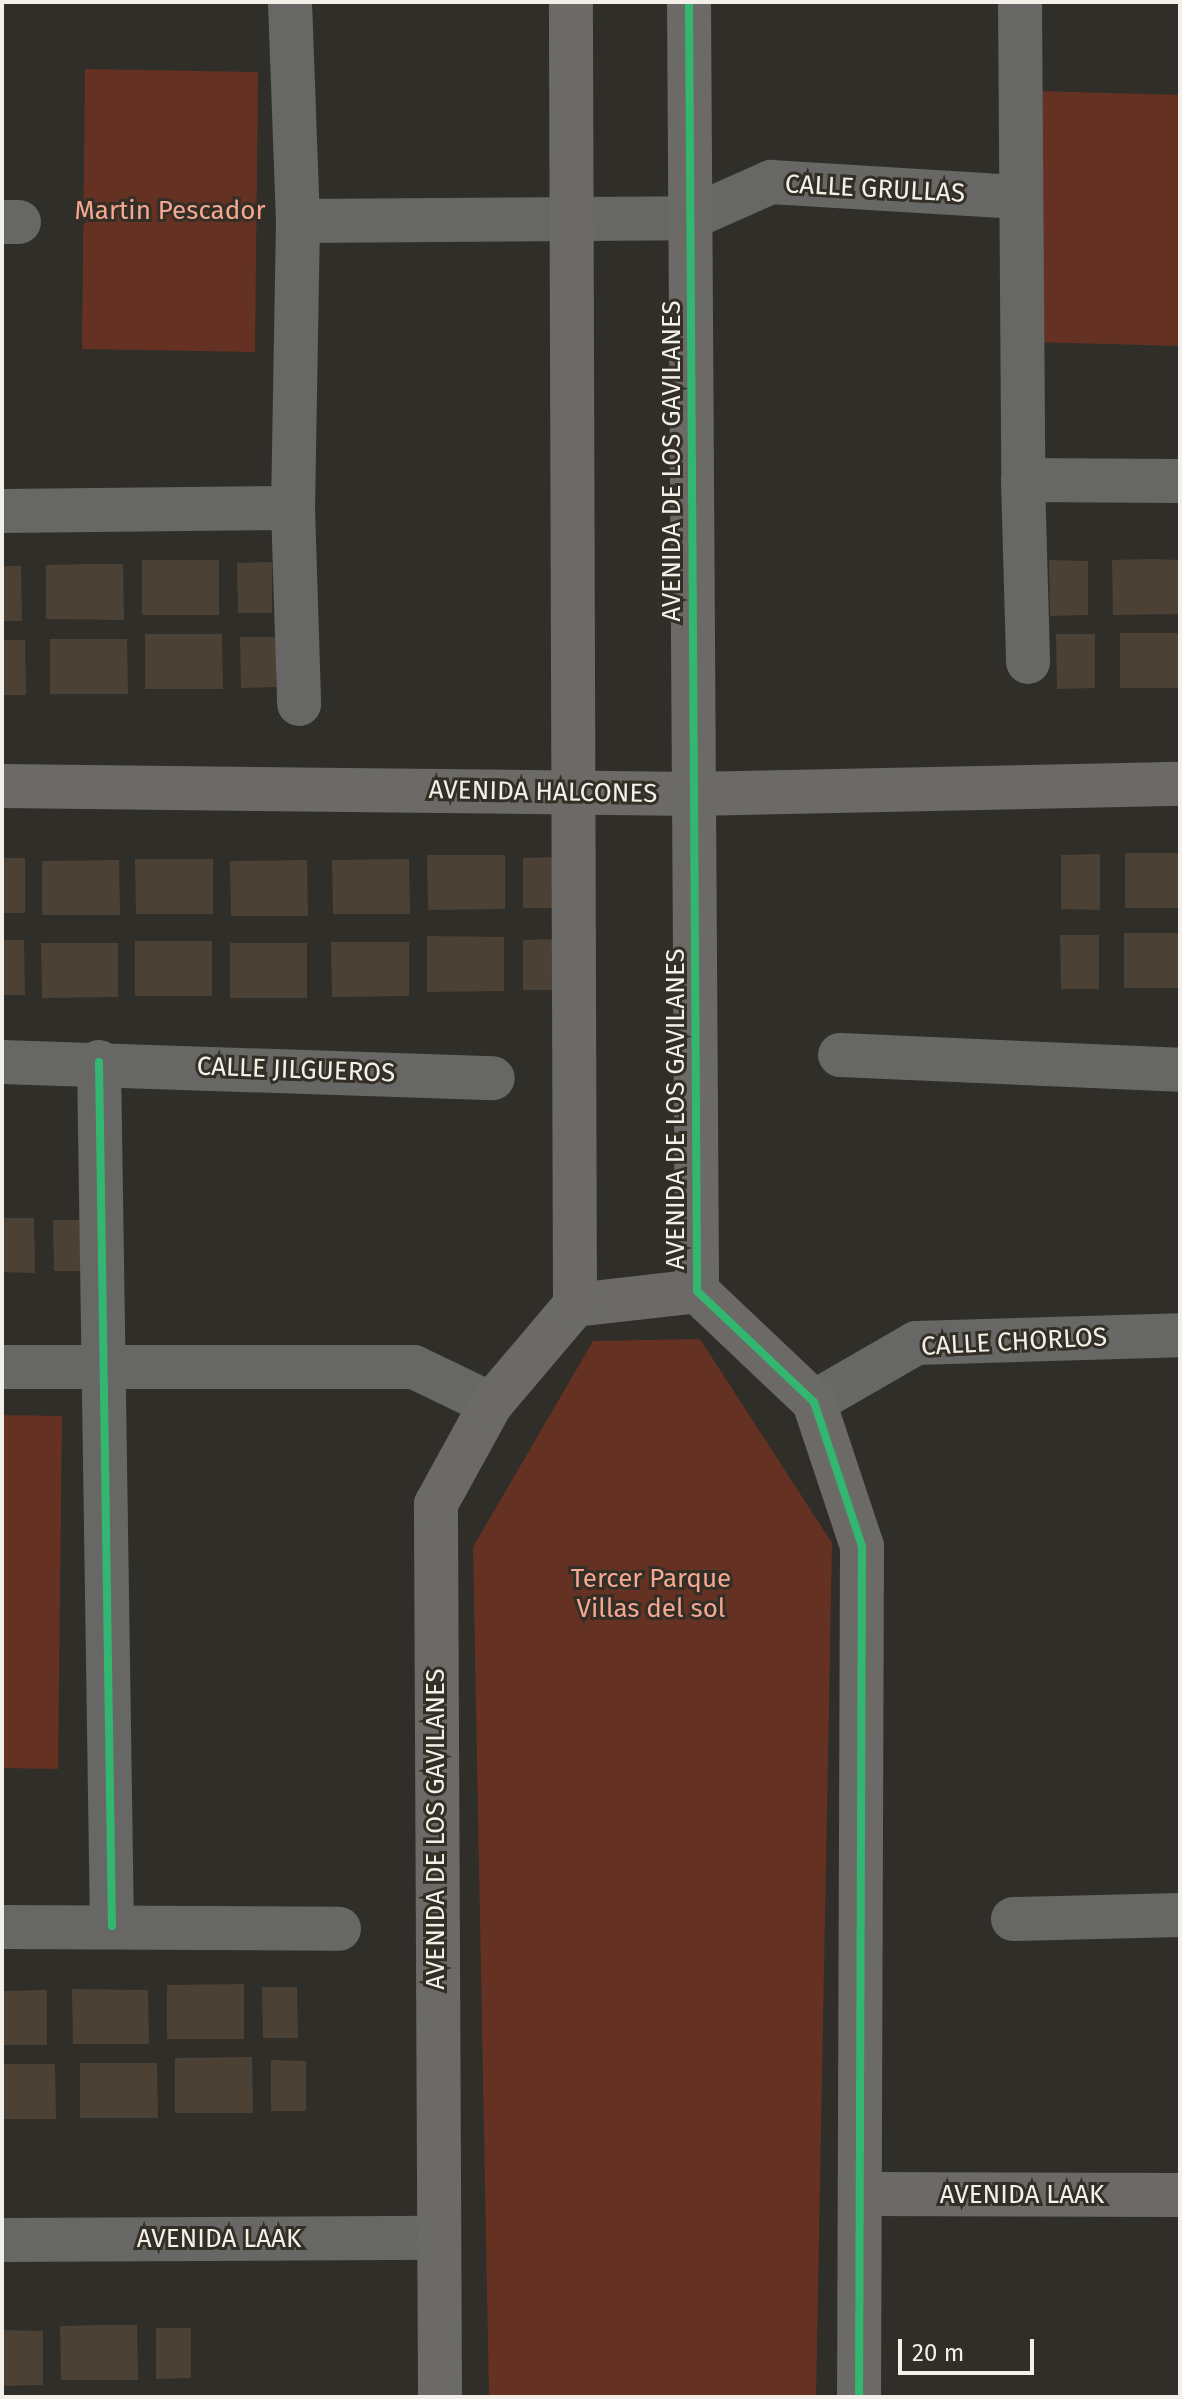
<!DOCTYPE html>
<style>
body{margin:0}
#map{position:relative;width:1182px;height:2399px;overflow:hidden;background:#302e29;font-family:"Fira Sans",sans-serif}
div>[style]{position:absolute}
[style*='--x']{left:calc(var(--x)*1px);top:calc(var(--y)*1px);width:calc(var(--w)*1px);rotate:calc(var(--a)*1deg)}
.green>*{inset:0;background:#643123}
.building>*{inset:0;background:#4c4135}
.street>*{height:44px;margin:-22px;padding:0 22px;transform-origin:22px;border-radius:22px;background:#676765}
.secondary>*{height:44px;margin:-22px;padding:0 22px;transform-origin:22px;border-radius:22px;background:#6b6a66}
.cycleway>*{height:8px;margin:-4px;padding:0 4px;transform-origin:4px;border-radius:4px;background:#33b770}
span{translate:-50% -50%;white-space:nowrap;text-align:center;line-height:1.15;-webkit-text-stroke:6px #332f26;paint-order:stroke}
.street-label{font-size:26px;color:#f3f0ea}
.park-label{font-size:26px;color:#f6a791}
.frame{position:absolute;inset:0;border:4px solid #f3f0ea;pointer-events:none}
.scale{position:absolute;left:898px;top:2339px;width:136px;height:36px;box-sizing:border-box;border:4px solid #f3f0ea;border-top:0;padding-left:10px;font-size:24px;line-height:28px;white-space:nowrap;color:#f3f0ea;-webkit-text-stroke:6px #332f26;paint-order:stroke}
</style>
<div id="map">
<div class="green">
<div style="clip-path:polygon(85px 69px,258px 72px,255px 352px,82px 349px)"></div>
<div style="clip-path:polygon(1038px 91px,1180px 95px,1180px 346px,1032px 342px)"></div>
<div style="clip-path:polygon(700px 1339px,832px 1543px,816px 2397px,489px 2397px,473px 1547px,593px 1341px)"></div>
<div style="clip-path:polygon(2px 1415px,62px 1416px,58px 1769px,2px 1768px)"></div>
</div>
<div class="building">
<div style="clip-path:polygon(1152px 559px,1180px 560px,1180px 614px,1113px 615px,1112px 560px)"></div>
<div style="clip-path:polygon(142px 560px,219px 560px,219px 615px,142px 615px)"></div>
<div style="clip-path:polygon(1049px 560px,1088px 561px,1088px 615px,1050px 616px)"></div>
<div style="clip-path:polygon(272px 562px,272px 613px,238px 613px,237px 563px)"></div>
<div style="clip-path:polygon(85px 564px,123px 564px,124px 620px,46px 619px,46px 565px)"></div>
<div style="clip-path:polygon(2px 566px,21px 566px,22px 621px,2px 621px)"></div>
<div style="clip-path:polygon(1120px 633px,1180px 633px,1180px 688px,1120px 688px)"></div>
<div style="clip-path:polygon(145px 634px,222px 634px,223px 689px,145px 689px)"></div>
<div style="clip-path:polygon(1056px 634px,1095px 634px,1095px 688px,1057px 689px)"></div>
<div style="clip-path:polygon(240px 637px,276px 637px,276px 687px,241px 688px)"></div>
<div style="clip-path:polygon(50px 639px,127px 639px,128px 694px,50px 694px)"></div>
<div style="clip-path:polygon(2px 640px,25px 640px,26px 695px,2px 695px)"></div>
<div style="clip-path:polygon(1125px 853px,1180px 853px,1180px 908px,1125px 908px)"></div>
<div style="clip-path:polygon(1100px 854px,1100px 910px,1061px 909px,1061px 855px)"></div>
<div style="clip-path:polygon(427px 855px,505px 855px,505px 909px,428px 910px)"></div>
<div style="clip-path:polygon(558px 857px,558px 908px,523px 908px,523px 858px)"></div>
<div style="clip-path:polygon(2px 858px,25px 858px,25px 913px,2px 913px)"></div>
<div style="clip-path:polygon(135px 859px,213px 859px,213px 914px,136px 914px)"></div>
<div style="clip-path:polygon(409px 859px,410px 914px,333px 914px,332px 860px)"></div>
<div style="clip-path:polygon(119px 860px,120px 915px,42px 915px,42px 861px)"></div>
<div style="clip-path:polygon(307px 860px,308px 916px,231px 916px,230px 861px)"></div>
<div style="clip-path:polygon(1124px 933px,1180px 933px,1180px 988px,1124px 988px)"></div>
<div style="clip-path:polygon(1060px 935px,1099px 935px,1099px 989px,1061px 989px)"></div>
<div style="clip-path:polygon(427px 936px,504px 937px,504px 991px,427px 992px)"></div>
<div style="clip-path:polygon(557px 939px,557px 990px,523px 990px,523px 940px)"></div>
<div style="clip-path:polygon(2px 940px,24px 940px,25px 995px,2px 995px)"></div>
<div style="clip-path:polygon(135px 941px,212px 941px,212px 996px,135px 996px)"></div>
<div style="clip-path:polygon(331px 942px,409px 942px,409px 996px,332px 997px)"></div>
<div style="clip-path:polygon(41px 943px,118px 943px,118px 997px,42px 998px)"></div>
<div style="clip-path:polygon(230px 943px,307px 943px,307px 998px,230px 998px)"></div>
<div style="clip-path:polygon(2px 1218px,34px 1218px,35px 1273px,2px 1272px)"></div>
<div style="clip-path:polygon(53px 1220px,88px 1220px,88px 1271px,54px 1271px)"></div>
<div style="clip-path:polygon(244px 1984px,244px 2039px,167px 2039px,167px 1985px)"></div>
<div style="clip-path:polygon(262px 1987px,297px 1987px,298px 2038px,263px 2038px)"></div>
<div style="clip-path:polygon(72px 1989px,148px 1990px,149px 2044px,73px 2044px)"></div>
<div style="clip-path:polygon(47px 1990px,47px 2045px,2px 2045px,2px 1991px)"></div>
<div style="clip-path:polygon(252px 2057px,253px 2113px,175px 2113px,175px 2058px)"></div>
<div style="clip-path:polygon(271px 2060px,306px 2061px,306px 2111px,271px 2111px)"></div>
<div style="clip-path:polygon(80px 2063px,157px 2063px,158px 2118px,80px 2118px)"></div>
<div style="clip-path:polygon(2px 2064px,55px 2064px,56px 2119px,2px 2119px)"></div>
<div style="clip-path:polygon(100px 2325px,137px 2325px,138px 2380px,61px 2380px,60px 2326px)"></div>
<div style="clip-path:polygon(156px 2328px,191px 2328px,191px 2378px,156px 2379px)"></div>
<div style="clip-path:polygon(2px 2330px,43px 2331px,43px 2385px,2px 2386px)"></div>
</div>
<div class="street">
<div style="--x:1020;--y:2;--w:478;--a:89.6"></div>
<div style="--x:1023;--y:480;--w:157;--a:0.4"></div>
<div style="--x:298;--y:221;--w:392;--a:-0.4"></div>
<div style="--x:690;--y:218;--w:89;--a:-24"></div>
<div style="--x:771;--y:182;--w:248;--a:3.5"></div>
<div style="--x:2;--y:222;--w:17;--a:0"></div>
<div style="--x:1023;--y:480;--w:182;--a:88.4"></div>
<div style="--x:293;--y:508;--w:196;--a:88.2"></div>
<div style="--x:2;--y:511;--w:291;--a:-0.6"></div>
<div style="--x:293;--y:508;--w:287;--a:-89"></div>
<div style="--x:298;--y:221;--w:219;--a:-92.1"></div>
<div style="--x:840;--y:1055;--w:340;--a:2.5"></div>
<div style="--x:2;--y:1062;--w:491;--a:1.9"></div>
<div style="--x:99;--y:1062;--w:864;--a:89.14"></div>
<div style="--x:2;--y:1367;--w:412;--a:0"></div>
<div style="--x:414;--y:1367;--w:85;--a:25.7"></div>
<div style="--x:814;--y:1402;--w:118;--a:-30"></div>
<div style="--x:916;--y:1343;--w:264;--a:-1.7"></div>
<div style="--x:1013;--y:1919;--w:167;--a:-1.4"></div>
<div style="--x:2;--y:1927;--w:337;--a:0.3"></div>
<div style="--x:2;--y:2240;--w:434;--a:-0.3"></div>
</div>
<div class="secondary">
<div style="--x:689;--y:2;--w:1289;--a:89.64"></div>
<div style="--x:697;--y:1291;--w:161;--a:43.5"></div>
<div style="--x:814;--y:1402;--w:152;--a:71.6"></div>
<div style="--x:862;--y:1546;--w:851;--a:90.2"></div>
<div style="--x:2;--y:786;--w:692;--a:0.66"></div>
<div style="--x:694;--y:794;--w:486;--a:-1.2"></div>
<div style="--x:575;--y:1305;--w:123;--a:-6.5"></div>
<div style="--x:865;--y:2194;--w:315;--a:0.2"></div>
<div style="--x:440;--y:2397;--w:893;--a:-90.26"></div>
<div style="--x:436;--y:1504;--w:114;--a:-61.2"></div>
<div style="--x:491;--y:1404;--w:130;--a:-49.7"></div>
<div style="--x:575;--y:1305;--w:1303;--a:-90.18"></div>
</div>
<div class="cycleway">
<div style="--x:689;--y:2;--w:1289;--a:89.64"></div>
<div style="--x:697;--y:1291;--w:161;--a:43.5"></div>
<div style="--x:814;--y:1402;--w:152;--a:71.6"></div>
<div style="--x:862;--y:1546;--w:851;--a:90.2"></div>
<div style="--x:99;--y:1062;--w:864;--a:89.14"></div>
</div>
<div class="street-label">
<span style="left:875px;top:189px;rotate:3deg">CALLE GRULLAS</span>
<span style="left:672px;top:461px;rotate:-90deg">AVENIDA DE LOS GAVILANES</span>
<span style="left:543px;top:792px;rotate:1deg">AVENIDA HALCONES</span>
<span style="left:296px;top:1070px;rotate:2deg">CALLE JILGUEROS</span>
<span style="left:676px;top:1109px;rotate:-90deg">AVENIDA DE LOS GAVILANES</span>
<span style="left:1014px;top:1342px;rotate:-3deg">CALLE CHORLOS</span>
<span style="left:436px;top:1829px;rotate:-90deg">AVENIDA DE LOS GAVILANES</span>
<span style="left:1022px;top:2195px">AVENIDA LAAK</span>
<span style="left:219px;top:2239px">AVENIDA LAAK</span>
</div>
<div class="park-label">
<span style="left:170px;top:211px">Martin Pescador</span>
<span style="left:651px;top:1594px">Tercer Parque<br>Villas del sol</span>
</div>
<div class="frame"></div>
<div class="scale">20 m</div>
</div>
